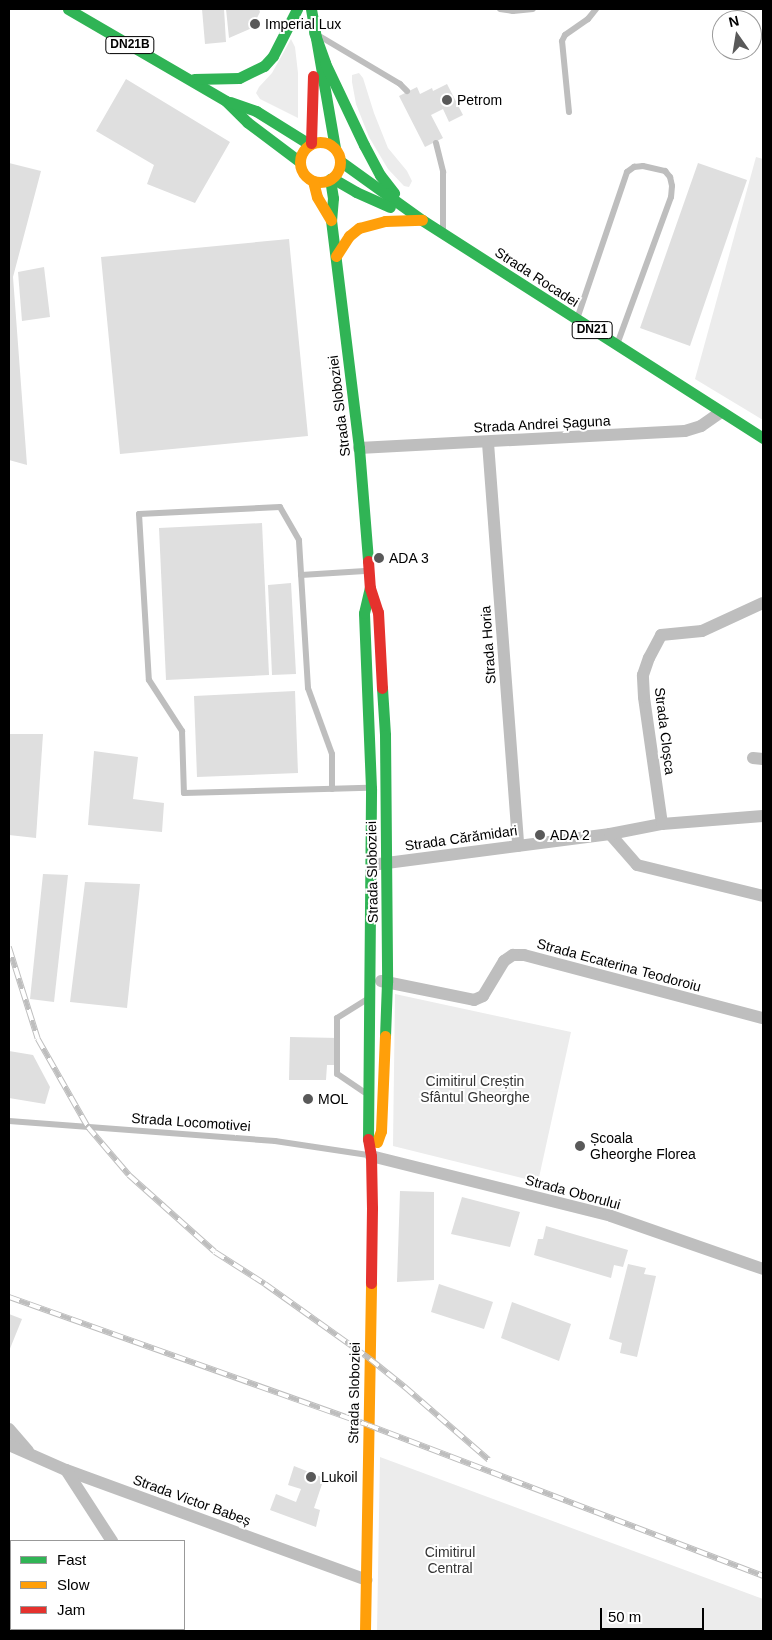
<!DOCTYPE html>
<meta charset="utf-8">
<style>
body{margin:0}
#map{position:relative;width:772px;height:1640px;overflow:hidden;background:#fff;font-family:Arial,sans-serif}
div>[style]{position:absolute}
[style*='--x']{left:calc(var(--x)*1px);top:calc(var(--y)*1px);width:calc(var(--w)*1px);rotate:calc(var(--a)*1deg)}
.green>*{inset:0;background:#ececec}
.building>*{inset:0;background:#dfdfdf}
.lane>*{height:6px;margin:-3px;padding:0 3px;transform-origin:3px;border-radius:3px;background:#bebebe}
.street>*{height:12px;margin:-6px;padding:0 6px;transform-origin:6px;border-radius:6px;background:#bebebe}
.fast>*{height:11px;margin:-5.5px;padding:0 5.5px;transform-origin:5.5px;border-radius:5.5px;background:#30b455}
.slow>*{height:11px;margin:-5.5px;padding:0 5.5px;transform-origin:5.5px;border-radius:5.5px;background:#ff9f0a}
.slow>.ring{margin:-5.5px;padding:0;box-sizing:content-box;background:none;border:11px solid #ff9f0a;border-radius:50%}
.jam>*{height:11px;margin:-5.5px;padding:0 5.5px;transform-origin:5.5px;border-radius:5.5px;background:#e5322d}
.rail>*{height:5.5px;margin-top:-2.75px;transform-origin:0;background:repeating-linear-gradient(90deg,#fff 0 11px,#bebebe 0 22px);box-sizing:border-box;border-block:1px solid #bebebe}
.dots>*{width:14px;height:14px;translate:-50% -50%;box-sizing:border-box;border:2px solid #fff;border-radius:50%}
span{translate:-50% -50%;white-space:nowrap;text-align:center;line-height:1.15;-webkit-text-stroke:4px #fff;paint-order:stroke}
.shield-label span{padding:1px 4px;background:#fff;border:1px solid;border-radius:4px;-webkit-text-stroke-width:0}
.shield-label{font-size:12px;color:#000;font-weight:700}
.poi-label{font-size:14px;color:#000}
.left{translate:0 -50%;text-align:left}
.street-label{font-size:14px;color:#000}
.park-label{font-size:14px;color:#333}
.frame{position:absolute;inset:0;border:10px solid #000;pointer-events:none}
.legend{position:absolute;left:10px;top:1540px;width:175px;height:90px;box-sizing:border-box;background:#fff;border:1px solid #999;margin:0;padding:6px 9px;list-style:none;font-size:15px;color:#000}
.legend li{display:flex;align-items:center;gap:10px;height:25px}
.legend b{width:25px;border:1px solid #999}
.north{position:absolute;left:712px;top:10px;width:50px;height:50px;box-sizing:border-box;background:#fff;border:1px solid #999;border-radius:50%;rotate:347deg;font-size:14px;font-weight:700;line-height:20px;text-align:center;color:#000}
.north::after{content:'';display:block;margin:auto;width:18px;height:22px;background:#595959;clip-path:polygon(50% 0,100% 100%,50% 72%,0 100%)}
.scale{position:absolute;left:600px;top:1608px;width:104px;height:22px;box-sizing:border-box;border:2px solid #000;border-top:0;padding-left:6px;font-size:15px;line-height:18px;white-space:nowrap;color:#000;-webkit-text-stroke:4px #fff;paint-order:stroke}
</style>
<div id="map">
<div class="green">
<div style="clip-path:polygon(291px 39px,295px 47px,298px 73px,298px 118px,260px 99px,256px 93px,259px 87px,272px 73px)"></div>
<div style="clip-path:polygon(359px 73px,363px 78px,374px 113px,388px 148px,407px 171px,412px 181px,409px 187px,404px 186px,388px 169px,369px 137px,356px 104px,352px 82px,352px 75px)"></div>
<div style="clip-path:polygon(756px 157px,763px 159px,763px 420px,695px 379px)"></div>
<div style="clip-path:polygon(395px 994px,571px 1032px,538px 1182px,393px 1146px)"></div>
<div style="clip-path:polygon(380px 1457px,763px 1599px,763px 1631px,377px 1631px)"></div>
</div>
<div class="building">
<div style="clip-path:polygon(202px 9px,224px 9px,226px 42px,205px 44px)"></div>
<div style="clip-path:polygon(226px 9px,259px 9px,260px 12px,252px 28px,229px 38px)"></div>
<div style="clip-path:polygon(126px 79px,230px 142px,195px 203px,147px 184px,154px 165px,96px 131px)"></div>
<div style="clip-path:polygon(447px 84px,463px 115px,449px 122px,443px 109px,431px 115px,443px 138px,425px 147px,399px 96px,417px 87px,420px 94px,432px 88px,433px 91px)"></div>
<div style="clip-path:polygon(9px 163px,41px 171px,13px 277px,27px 465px,9px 460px)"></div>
<div style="clip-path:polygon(698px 163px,747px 180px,690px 346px,640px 328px)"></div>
<div style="clip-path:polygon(289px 239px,308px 436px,120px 454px,101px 257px)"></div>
<div style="clip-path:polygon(44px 267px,50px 317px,22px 321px,18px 272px)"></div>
<div style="clip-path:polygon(262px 523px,269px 675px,166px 680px,159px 528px)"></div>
<div style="clip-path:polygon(291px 583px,296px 674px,272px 675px,268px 585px)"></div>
<div style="clip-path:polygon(295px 691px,298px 773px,197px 777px,194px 696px)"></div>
<div style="clip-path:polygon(10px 734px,43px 734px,36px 838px,9px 835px)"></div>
<div style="clip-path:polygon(94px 751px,138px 757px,133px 799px,164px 803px,162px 832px,88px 825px)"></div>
<div style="clip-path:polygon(43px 874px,68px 875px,54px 1002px,30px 999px)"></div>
<div style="clip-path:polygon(85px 882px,140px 884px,127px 1008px,70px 1002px)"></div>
<div style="clip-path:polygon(290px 1037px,339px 1038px,339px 1065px,327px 1065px,326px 1080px,289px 1080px)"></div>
<div style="clip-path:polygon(9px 1051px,33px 1055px,50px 1087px,45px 1104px,9px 1098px)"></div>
<div style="clip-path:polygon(400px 1191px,434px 1192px,434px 1280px,397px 1282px)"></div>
<div style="clip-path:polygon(462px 1197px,520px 1212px,510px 1247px,451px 1234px)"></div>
<div style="clip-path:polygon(546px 1226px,628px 1250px,623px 1267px,614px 1265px,611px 1278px,534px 1255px,538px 1239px,543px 1239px)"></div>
<div style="clip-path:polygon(628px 1264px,646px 1268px,644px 1274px,656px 1276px,637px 1357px,620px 1353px,622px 1343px,609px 1339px)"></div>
<div style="clip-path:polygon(439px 1284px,493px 1302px,484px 1329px,431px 1312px)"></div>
<div style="clip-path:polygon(512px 1302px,571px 1324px,559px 1361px,501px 1338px)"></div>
<div style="clip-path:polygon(9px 1314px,22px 1319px,9px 1351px)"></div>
<div style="clip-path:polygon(294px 1466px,324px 1478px,314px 1508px,320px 1510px,316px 1527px,270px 1510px,276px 1494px,296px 1502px,301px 1489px,288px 1485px)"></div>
</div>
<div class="lane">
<div style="--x:500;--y:9;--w:13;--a:9"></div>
<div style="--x:513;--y:11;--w:20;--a:-6"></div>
<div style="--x:321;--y:37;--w:92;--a:30.7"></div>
<div style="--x:400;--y:84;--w:10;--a:45"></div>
<div style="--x:569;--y:112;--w:71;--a:-95.6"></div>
<div style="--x:562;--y:41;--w:7;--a:-63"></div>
<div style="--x:565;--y:35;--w:28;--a:-35"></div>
<div style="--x:588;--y:19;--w:13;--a:-51"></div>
<div style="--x:436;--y:143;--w:30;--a:76"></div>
<div style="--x:443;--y:172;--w:57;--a:90"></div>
<div style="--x:578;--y:316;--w:152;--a:-71.2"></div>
<div style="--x:627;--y:172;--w:9;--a:-36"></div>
<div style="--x:634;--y:167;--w:9;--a:-6"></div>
<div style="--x:643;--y:166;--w:23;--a:13"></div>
<div style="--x:665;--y:171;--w:8;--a:50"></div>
<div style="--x:670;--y:177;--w:9;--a:77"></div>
<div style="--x:672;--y:186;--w:11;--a:95"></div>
<div style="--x:671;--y:197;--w:154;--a:110.1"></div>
<div style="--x:301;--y:575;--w:64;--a:-3.6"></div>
<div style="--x:332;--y:789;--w:35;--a:-90"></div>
<div style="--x:332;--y:754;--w:70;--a:-110"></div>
<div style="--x:308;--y:688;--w:148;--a:-93.5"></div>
<div style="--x:299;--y:540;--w:38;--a:-120"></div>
<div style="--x:280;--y:507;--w:141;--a:177.2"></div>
<div style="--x:139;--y:514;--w:166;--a:86.6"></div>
<div style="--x:149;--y:680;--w:61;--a:57.1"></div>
<div style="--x:182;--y:731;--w:62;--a:88.2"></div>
<div style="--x:184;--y:793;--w:184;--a:-1.6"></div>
<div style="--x:364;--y:1092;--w:32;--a:-146"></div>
<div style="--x:337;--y:1074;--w:56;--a:-90"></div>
<div style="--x:337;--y:1018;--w:34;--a:-32"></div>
<div style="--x:9;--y:1121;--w:267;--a:4.3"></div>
<div style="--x:275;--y:1141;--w:94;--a:8.6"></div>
</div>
<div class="street">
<div style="--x:488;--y:443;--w:404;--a:85.7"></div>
<div style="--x:359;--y:448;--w:326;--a:-3"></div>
<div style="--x:685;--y:431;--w:17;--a:-17"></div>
<div style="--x:701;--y:426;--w:24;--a:-35"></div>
<div style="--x:753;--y:758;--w:10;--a:6"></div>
<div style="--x:662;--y:824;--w:128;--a:-98.1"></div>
<div style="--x:644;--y:697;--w:22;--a:-93"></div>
<div style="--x:643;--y:675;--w:18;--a:-71"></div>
<div style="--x:649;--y:658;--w:26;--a:-62"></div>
<div style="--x:661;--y:635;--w:41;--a:-5.6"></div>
<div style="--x:702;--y:631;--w:67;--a:-24.7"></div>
<div style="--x:610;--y:834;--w:41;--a:48.9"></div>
<div style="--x:637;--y:865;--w:130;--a:13.8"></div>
<div style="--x:379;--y:864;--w:233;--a:-7.4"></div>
<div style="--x:610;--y:834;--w:53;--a:-10.9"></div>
<div style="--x:662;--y:824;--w:101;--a:-4.5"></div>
<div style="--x:381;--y:981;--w:95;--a:11.5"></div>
<div style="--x:474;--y:1000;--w:10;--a:-24"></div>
<div style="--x:483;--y:996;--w:41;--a:-59"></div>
<div style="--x:504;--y:961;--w:11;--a:-34"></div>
<div style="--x:513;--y:955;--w:11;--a:0"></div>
<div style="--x:524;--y:955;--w:247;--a:14.8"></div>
<div style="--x:371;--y:1156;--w:247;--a:14"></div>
<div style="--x:611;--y:1216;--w:161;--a:19.2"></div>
<div style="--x:9;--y:1429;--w:29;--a:49"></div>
<div style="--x:9;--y:1445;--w:62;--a:23.7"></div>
<div style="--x:66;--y:1470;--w:320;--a:20.1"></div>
<div style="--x:66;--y:1470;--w:85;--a:57.1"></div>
<div style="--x:168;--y:1629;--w:3;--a:45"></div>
<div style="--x:108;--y:1631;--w:4;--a:-27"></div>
</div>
<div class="fast">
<div style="--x:68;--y:9;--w:183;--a:30.2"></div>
<div style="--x:226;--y:101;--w:30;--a:45"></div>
<div style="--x:247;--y:122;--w:65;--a:36.9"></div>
<div style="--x:311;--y:9;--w:141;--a:80.2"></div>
<div style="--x:314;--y:32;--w:33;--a:70"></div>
<div style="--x:325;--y:63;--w:91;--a:64.6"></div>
<div style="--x:364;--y:145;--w:34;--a:62"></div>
<div style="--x:380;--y:175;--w:23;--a:52"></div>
<div style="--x:194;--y:79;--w:45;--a:-1.3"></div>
<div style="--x:239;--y:78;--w:28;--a:-26"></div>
<div style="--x:264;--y:66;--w:13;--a:-48"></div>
<div style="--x:273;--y:56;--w:53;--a:-62.9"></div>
<div style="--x:230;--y:102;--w:28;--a:19"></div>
<div style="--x:256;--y:111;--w:62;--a:31.9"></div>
<div style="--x:340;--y:161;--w:101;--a:35.7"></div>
<div style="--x:422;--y:220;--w:405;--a:32.6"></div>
<div style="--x:332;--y:178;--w:28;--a:30"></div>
<div style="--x:356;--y:192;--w:37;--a:24"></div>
<div style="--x:330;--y:179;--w:19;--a:81"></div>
<div style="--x:333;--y:198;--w:22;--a:95"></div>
<div style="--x:331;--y:220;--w:230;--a:83"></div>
<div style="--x:359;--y:448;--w:113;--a:85.4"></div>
<div style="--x:382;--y:688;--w:47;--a:86.3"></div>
<div style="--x:385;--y:735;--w:247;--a:89.5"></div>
<div style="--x:387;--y:982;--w:54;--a:92.1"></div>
<div style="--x:368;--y:1139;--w:351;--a:-89.5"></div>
<div style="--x:371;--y:788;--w:175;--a:-92.3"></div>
<div style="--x:364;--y:613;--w:26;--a:-77"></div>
</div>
<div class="slow">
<div class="ring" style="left:300px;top:142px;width:29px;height:29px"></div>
<div style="--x:313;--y:181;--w:16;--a:76"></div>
<div style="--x:317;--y:197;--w:27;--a:59"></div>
<div style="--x:336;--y:256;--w:24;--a:-57"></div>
<div style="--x:349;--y:236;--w:13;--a:-39"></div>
<div style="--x:359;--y:228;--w:27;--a:-15"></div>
<div style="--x:385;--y:221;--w:37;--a:-2"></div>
<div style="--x:377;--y:1142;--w:12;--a:-70"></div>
<div style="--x:381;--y:1131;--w:95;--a:-87.6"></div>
<div style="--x:365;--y:1631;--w:348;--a:-89"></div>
</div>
<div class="jam">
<div style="--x:311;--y:143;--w:67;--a:-88.3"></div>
<div style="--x:368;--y:561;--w:27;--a:86"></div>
<div style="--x:370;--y:588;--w:25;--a:72"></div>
<div style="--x:378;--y:612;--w:76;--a:87"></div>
<div style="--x:368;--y:1139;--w:17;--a:80"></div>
<div style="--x:371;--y:1156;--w:52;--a:88.9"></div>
<div style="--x:372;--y:1208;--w:75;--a:90.8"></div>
</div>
<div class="rail">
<div style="--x:9;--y:947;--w:96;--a:72.5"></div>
<div style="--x:38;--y:1039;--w:101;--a:60.4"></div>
<div style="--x:88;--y:1127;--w:63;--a:49.5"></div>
<div style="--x:129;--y:1175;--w:115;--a:41.8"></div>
<div style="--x:215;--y:1252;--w:59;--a:32.6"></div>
<div style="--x:265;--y:1284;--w:129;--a:35.5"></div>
<div style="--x:370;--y:1359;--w:45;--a:38.7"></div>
<div style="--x:405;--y:1387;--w:111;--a:41"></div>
<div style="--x:9;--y:1297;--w:381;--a:19.6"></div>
<div style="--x:368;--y:1425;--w:423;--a:20.9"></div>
</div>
<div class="dots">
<div style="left:255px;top:24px;background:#595959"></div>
<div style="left:447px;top:100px;background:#595959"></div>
<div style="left:379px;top:558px;background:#595959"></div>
<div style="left:540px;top:835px;background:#595959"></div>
<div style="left:308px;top:1099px;background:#595959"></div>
<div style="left:580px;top:1146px;background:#595959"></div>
<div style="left:311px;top:1477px;background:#595959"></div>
</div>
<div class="shield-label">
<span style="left:130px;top:45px">DN21B</span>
<span style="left:592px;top:330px">DN21</span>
</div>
<div class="poi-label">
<span class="left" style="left:265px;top:24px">Imperial Lux</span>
<span class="left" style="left:457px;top:100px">Petrom</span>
<span class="left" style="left:389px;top:558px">ADA 3</span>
<span class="left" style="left:550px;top:835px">ADA 2</span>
<span class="left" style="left:318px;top:1099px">MOL</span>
<span class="left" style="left:590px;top:1146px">Școala<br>Gheorghe Florea</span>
<span class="left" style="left:321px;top:1477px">Lukoil</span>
</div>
<div class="street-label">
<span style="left:537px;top:277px;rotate:33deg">Strada Rocadei</span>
<span style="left:339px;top:406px;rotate:-97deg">Strada Sloboziei</span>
<span style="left:542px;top:424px;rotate:-3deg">Strada Andrei Șaguna</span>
<span style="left:488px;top:645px;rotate:-94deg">Strada Horia</span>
<span style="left:665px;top:731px;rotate:83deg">Strada Cloșca</span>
<span style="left:461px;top:838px;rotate:-8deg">Strada Cărămidari</span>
<span style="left:372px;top:872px;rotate:-91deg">Strada Sloboziei</span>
<span style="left:619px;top:965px;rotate:15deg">Strada Ecaterina Teodoroiu</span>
<span style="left:191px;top:1122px;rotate:4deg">Strada Locomotivei</span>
<span style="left:573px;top:1192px;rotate:15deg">Strada Oborului</span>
<span style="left:354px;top:1393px;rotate:-89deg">Strada Sloboziei</span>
<span style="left:192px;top:1500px;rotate:20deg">Strada Victor Babeș</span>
</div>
<div class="park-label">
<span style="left:475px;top:1089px">Cimitirul Creștin<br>Sfântul Gheorghe</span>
<span style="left:450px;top:1560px">Cimitirul<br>Central</span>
</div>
<div class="frame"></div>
<ul class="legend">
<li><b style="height:6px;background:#30b455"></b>Fast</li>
<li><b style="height:6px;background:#ff9f0a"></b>Slow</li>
<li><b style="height:6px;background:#e5322d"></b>Jam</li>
</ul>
<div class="north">N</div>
<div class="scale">50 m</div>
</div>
